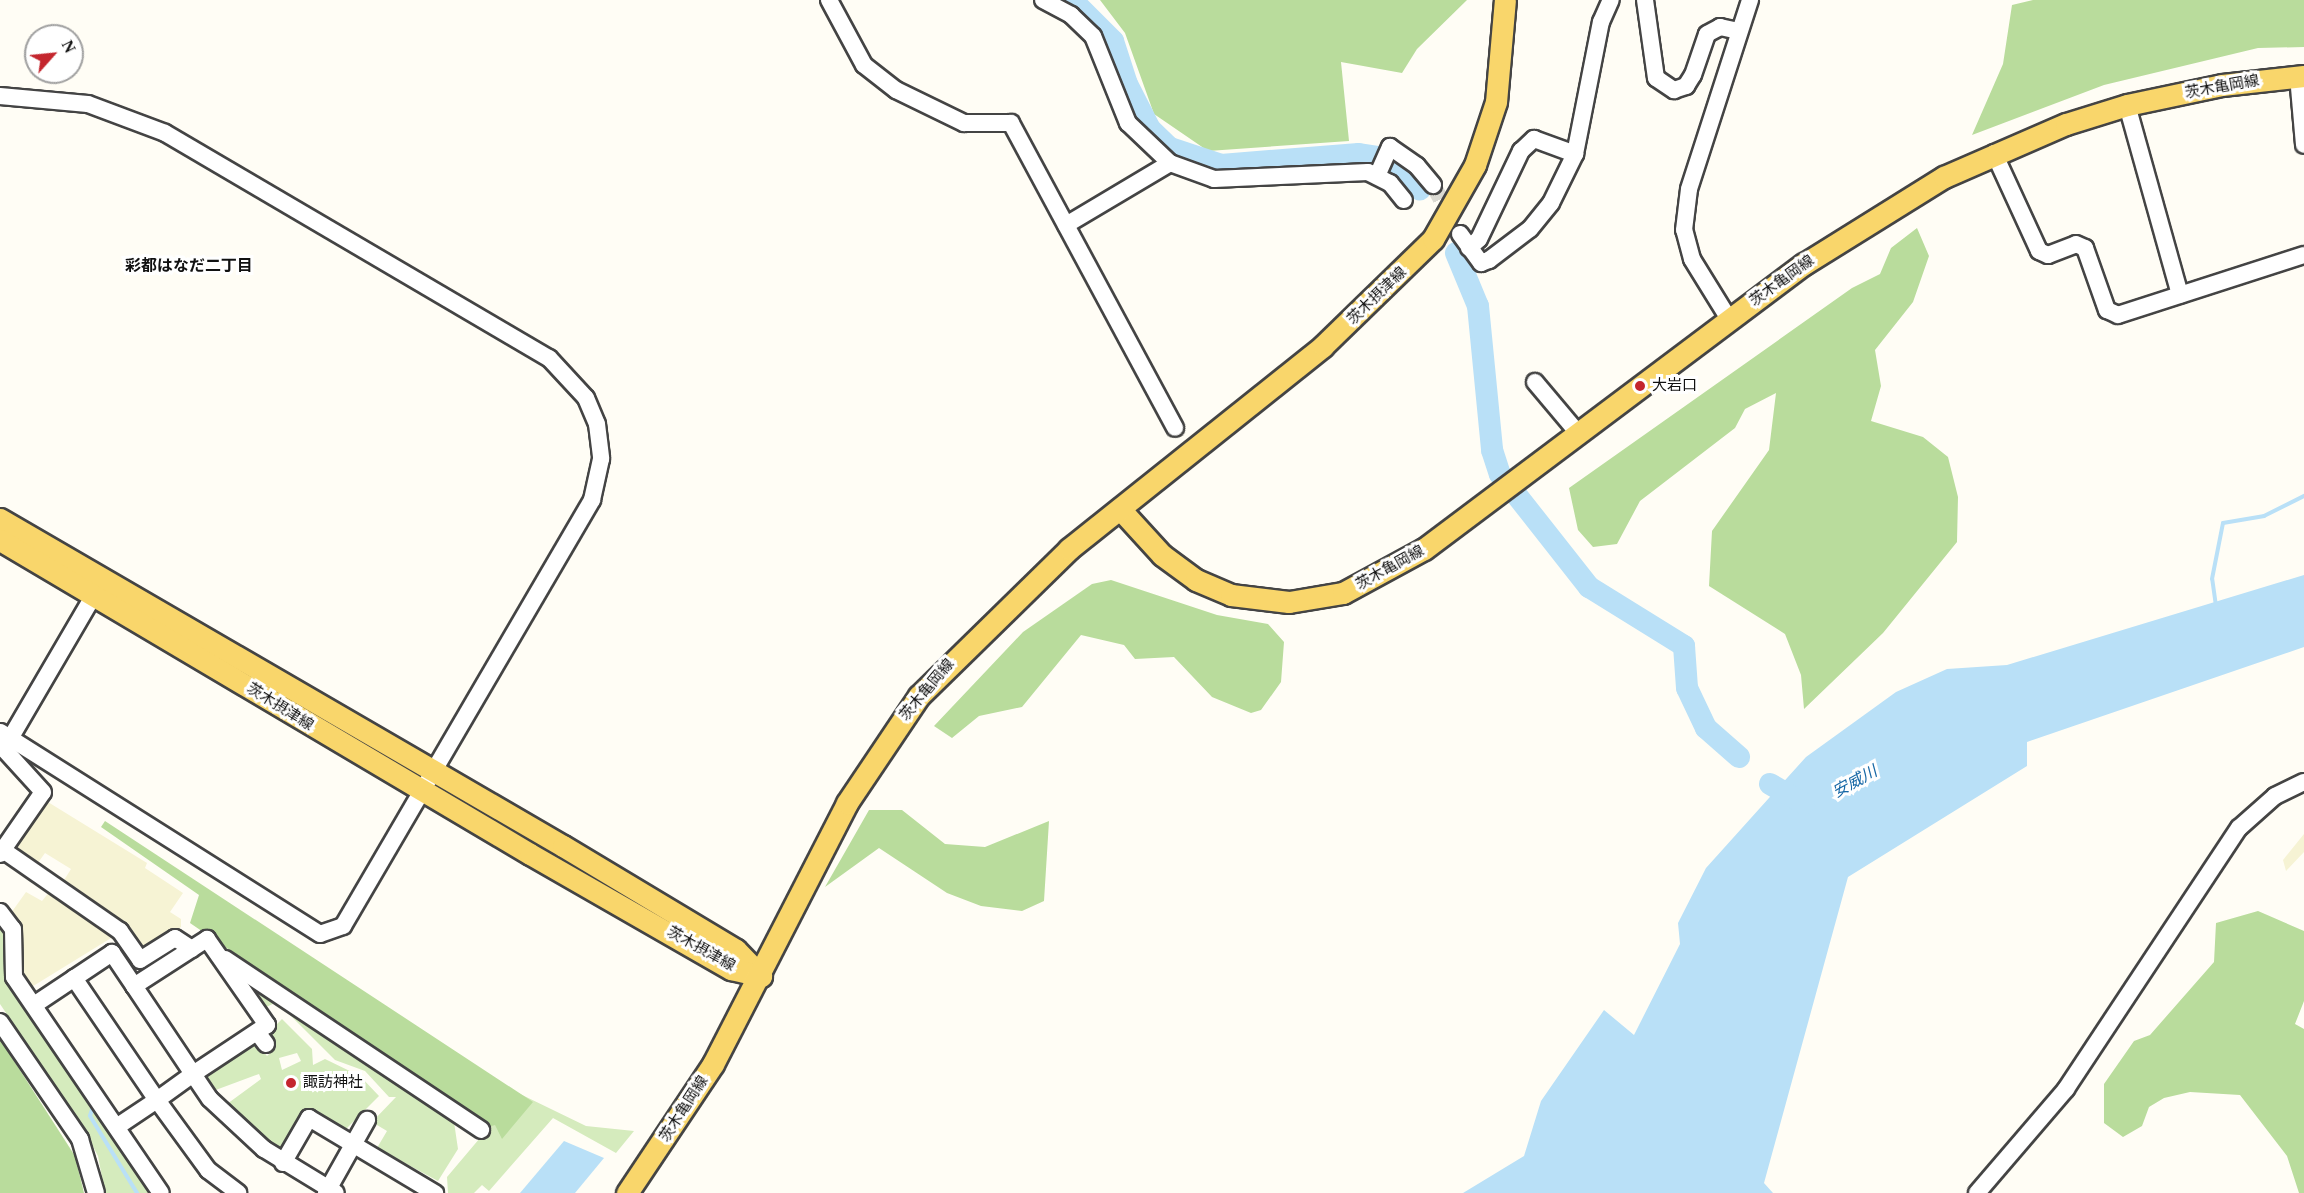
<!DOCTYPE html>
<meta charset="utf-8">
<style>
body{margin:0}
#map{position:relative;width:2304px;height:1193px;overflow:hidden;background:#fffdf5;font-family:"Times New Roman","Noto Sans JP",serif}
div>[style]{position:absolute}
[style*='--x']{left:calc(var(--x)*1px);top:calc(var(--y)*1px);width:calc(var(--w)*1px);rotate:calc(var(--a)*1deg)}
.farmland>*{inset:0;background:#f6f3d4}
.green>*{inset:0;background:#d5ebbd}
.forest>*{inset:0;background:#b9dc9c}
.water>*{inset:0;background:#b9e0f7}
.stream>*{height:4px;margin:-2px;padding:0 2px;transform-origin:2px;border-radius:2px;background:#b9e0f7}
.river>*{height:22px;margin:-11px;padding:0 11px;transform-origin:11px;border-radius:11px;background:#b9e0f7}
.minor-tunnel>*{height:16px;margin-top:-8px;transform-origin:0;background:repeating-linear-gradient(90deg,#dbdad3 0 16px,transparent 0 24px)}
.roads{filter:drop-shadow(2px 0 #444) drop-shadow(-2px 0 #444) drop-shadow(0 2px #444) drop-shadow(0 -2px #444)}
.minor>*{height:16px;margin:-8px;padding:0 8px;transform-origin:8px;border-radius:8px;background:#fff}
.major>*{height:21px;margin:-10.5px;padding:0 10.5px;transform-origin:10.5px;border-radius:10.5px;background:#f9d66b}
.dots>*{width:16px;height:16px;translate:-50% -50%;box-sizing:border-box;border:3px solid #fff;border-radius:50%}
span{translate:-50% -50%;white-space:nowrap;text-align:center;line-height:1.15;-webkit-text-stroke:6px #fff;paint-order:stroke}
.street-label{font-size:15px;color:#111}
.poi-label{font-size:15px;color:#111}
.left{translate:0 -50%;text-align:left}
.neighbourhood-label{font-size:16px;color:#111;font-weight:700}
.water-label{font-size:16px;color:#1768a6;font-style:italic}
.north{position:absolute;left:24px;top:24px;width:60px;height:60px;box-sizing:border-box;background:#fff;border:2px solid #a0a0a0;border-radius:50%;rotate:63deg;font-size:16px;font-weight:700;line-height:24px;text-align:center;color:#111}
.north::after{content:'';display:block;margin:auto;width:21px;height:27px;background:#c4262e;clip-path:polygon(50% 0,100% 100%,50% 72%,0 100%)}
</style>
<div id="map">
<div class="farmland">
<div style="clip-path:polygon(43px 799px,147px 863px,145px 868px,183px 893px,170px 912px,181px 919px,181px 927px,146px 950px,137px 949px,61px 885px,71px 869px,45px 853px,35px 867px,15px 854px,12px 844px)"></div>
<div style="clip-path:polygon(2304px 834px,2304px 852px,2286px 871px,2283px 860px)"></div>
<div style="clip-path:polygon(50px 891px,116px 935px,30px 988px,21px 973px,17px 922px,11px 913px,26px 892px,42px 901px)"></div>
</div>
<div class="green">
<div style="clip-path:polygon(0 918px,5px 924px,7px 966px,154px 1193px,105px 1193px,98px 1156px,81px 1124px,0 1004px)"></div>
<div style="clip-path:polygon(237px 970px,454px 1122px,458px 1149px,438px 1181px,377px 1148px,387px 1131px,372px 1122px,396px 1097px,389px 1097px,365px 1071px,335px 1060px,277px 1002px,262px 1009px)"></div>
<div style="clip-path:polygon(evenodd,282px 1019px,312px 1049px,313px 1065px,325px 1059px,360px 1076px,379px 1096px,346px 1129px,308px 1112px,280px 1155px,227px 1104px,261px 1079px,259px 1074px,213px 1091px,203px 1075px,253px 1039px,267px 1056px,276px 1048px,270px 1031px,282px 1019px,297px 1053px,301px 1061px,282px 1070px,279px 1058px,297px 1053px)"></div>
<div style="clip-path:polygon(518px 1093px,586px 1126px,634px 1131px,616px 1153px,553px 1118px,489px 1191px,482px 1185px,474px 1193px,448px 1193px,447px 1177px)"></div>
</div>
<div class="forest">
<div style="clip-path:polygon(1100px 0,1467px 0,1417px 49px,1402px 73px,1341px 62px,1349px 141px,1208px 151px,1154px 114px,1125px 33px)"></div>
<div style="clip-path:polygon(2033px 0,2304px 0,2304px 47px,2258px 48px,2104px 85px,1972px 135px,2003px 64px,2012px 5px)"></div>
<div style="clip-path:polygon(1917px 228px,1929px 256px,1913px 302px,1875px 350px,1881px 386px,1871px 421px,1923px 437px,1948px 457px,1958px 497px,1957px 542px,1883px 633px,1804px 709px,1801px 675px,1785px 634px,1709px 586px,1712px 531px,1769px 450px,1776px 393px,1745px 409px,1735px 428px,1640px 501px,1617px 544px,1593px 547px,1578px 530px,1569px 488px,1852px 288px,1880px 274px,1891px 248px)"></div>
<div style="clip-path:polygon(1111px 580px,1217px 615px,1268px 624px,1284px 642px,1281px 682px,1261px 710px,1251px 713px,1212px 697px,1174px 657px,1135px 659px,1124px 645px,1081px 635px,1022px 707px,979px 716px,952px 738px,934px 726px,1023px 632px,1092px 584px)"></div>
<div style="clip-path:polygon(869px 810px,902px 810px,945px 844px,985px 847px,1049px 821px,1044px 901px,1022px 911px,981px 906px,947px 893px,879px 848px,825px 887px)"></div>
<div style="clip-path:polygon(105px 821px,533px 1102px,502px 1139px,495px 1125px,488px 1127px,190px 923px,199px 895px,101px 827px)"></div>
<div style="clip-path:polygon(2258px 911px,2304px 931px,2304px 1001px,2295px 1024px,2304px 1029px,2304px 1193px,2299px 1193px,2287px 1156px,2240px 1095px,2190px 1092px,2164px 1098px,2149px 1107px,2142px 1126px,2123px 1137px,2104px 1123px,2104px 1084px,2134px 1041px,2150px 1035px,2214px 962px,2216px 923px)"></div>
<div style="clip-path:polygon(0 1039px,75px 1156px,84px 1193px,0 1193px)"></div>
</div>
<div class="water">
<div style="clip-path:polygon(2304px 575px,2304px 647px,2027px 742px,2027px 766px,1848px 877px,1764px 1183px,1773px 1193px,1463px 1193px,1524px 1156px,1541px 1101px,1604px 1010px,1634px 1035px,1680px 944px,1678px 923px,1706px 868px,1806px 757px,1896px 692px,1947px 669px,2007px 665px)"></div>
<div style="clip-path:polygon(564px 1141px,604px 1158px,575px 1193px,520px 1193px)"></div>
</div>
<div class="stream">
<div style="--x:2216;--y:606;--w:27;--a:-98"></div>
<div style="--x:2212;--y:579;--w:57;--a:-78.9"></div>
<div style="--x:2223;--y:523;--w:42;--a:-9.7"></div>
<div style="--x:2264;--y:516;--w:45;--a:-26.6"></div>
<div style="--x:79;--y:1085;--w:25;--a:56"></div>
<div style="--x:93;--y:1106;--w:10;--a:107"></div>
<div style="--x:90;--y:1116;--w:90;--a:58.6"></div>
</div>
<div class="river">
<div style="--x:1072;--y:0;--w:58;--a:45"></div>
<div style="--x:1113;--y:41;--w:45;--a:72"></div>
<div style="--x:1127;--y:84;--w:51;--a:62.9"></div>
<div style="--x:1150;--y:129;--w:28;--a:44"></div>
<div style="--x:1170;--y:148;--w:54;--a:18.4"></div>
<div style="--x:1221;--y:165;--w:138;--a:-4.6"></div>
<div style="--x:1359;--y:154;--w:20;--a:9"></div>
<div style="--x:1379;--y:157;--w:28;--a:30"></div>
<div style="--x:1403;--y:171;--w:25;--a:48"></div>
<div style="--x:1456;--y:253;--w:57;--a:67.5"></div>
<div style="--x:1478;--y:306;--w:145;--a:84.4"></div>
<div style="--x:1492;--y:450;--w:25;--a:72"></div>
<div style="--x:1500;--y:474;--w:144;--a:51.8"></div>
<div style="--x:1589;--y:587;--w:112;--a:31.8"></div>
<div style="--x:1684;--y:646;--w:42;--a:85.9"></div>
<div style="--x:1687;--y:688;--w:44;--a:64.6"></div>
<div style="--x:1706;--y:728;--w:44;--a:41.3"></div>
<div style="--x:1770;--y:784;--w:39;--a:30"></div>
</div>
<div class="minor-tunnel">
<div style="--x:1433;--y:185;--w:56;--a:61.1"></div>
</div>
<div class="roads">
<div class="minor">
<div style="--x:829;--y:0;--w:74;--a:61.7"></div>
<div style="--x:864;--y:65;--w:41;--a:38"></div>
<div style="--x:896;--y:90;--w:76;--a:25.9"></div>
<div style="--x:964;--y:123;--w:47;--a:0"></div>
<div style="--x:1011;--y:123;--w:346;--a:61.7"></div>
<div style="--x:1043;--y:0;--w:32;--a:28"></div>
<div style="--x:1071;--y:15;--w:30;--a:44"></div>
<div style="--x:1093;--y:36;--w:94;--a:68.1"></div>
<div style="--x:1128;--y:123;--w:58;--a:43.6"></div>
<div style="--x:1170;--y:163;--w:47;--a:20"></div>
<div style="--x:1214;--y:179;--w:154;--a:-2.6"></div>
<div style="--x:1368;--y:172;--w:25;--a:27"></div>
<div style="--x:1390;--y:183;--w:22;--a:51"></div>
<div style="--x:1645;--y:0;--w:79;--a:82"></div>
<div style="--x:1656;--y:78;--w:22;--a:34"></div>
<div style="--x:1674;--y:90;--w:13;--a:-18"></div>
<div style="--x:1686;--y:86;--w:13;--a:-58"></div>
<div style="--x:1693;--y:75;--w:43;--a:-71.1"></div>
<div style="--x:1707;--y:34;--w:15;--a:-28"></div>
<div style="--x:1720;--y:27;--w:19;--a:12"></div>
<div style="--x:2298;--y:76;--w:69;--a:85"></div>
<div style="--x:0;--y:96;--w:88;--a:5.2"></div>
<div style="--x:88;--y:104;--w:82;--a:20.6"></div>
<div style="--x:165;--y:133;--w:445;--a:30.4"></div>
<div style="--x:549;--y:358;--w:54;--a:47.2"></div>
<div style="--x:586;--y:398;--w:28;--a:67"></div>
<div style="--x:597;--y:424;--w:35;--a:83"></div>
<div style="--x:601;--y:459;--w:42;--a:102.4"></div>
<div style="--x:592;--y:500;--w:493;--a:120.3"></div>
<div style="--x:343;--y:926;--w:24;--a:161"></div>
<div style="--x:320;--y:934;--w:378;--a:-147.7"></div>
<div style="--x:2127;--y:105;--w:197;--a:74.4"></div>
<div style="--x:1994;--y:153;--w:108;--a:65.3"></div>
<div style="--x:2039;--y:251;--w:10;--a:24"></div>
<div style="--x:2048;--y:255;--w:30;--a:-21"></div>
<div style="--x:2076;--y:244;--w:10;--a:24"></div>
<div style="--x:2085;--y:248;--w:66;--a:70.5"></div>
<div style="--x:2107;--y:310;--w:12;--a:24"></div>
<div style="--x:2118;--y:315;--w:195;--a:-17.9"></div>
<div style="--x:1377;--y:176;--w:32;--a:-66"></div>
<div style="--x:1390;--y:147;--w:33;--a:35"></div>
<div style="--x:1417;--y:166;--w:25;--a:50"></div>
<div style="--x:1066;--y:225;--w:121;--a:-30.8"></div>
<div style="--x:1460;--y:234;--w:36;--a:54"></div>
<div style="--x:1481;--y:263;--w:9;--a:-21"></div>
<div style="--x:1489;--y:260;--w:51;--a:-37.1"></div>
<div style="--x:1530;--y:229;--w:33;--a:-51"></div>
<div style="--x:1551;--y:203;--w:55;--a:-63.9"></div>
<div style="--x:1575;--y:154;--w:135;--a:-78.9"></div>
<div style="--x:1601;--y:22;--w:24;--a:-66"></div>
<div style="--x:1469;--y:248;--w:13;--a:-42"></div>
<div style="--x:1479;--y:239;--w:98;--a:-64.5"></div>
<div style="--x:1521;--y:151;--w:18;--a:-43"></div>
<div style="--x:1534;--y:139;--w:44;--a:20.1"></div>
<div style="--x:1729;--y:319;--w:70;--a:-121.7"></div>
<div style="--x:1692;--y:259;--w:30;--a:-105"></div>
<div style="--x:1684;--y:230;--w:41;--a:-83"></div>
<div style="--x:1689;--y:189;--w:199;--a:-72.1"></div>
<div style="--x:1535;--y:382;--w:67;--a:49.9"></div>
<div style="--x:0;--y:848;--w:146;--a:34.7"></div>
<div style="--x:120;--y:931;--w:35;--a:55"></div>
<div style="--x:140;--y:960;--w:41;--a:-32.2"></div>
<div style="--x:175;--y:938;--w:20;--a:33"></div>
<div style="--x:0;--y:854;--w:75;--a:-55.3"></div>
<div style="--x:43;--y:792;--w:58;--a:-132.2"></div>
<div style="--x:4;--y:749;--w:178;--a:-59.7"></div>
<div style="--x:0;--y:912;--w:21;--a:53"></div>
<div style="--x:13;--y:929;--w:48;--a:88.8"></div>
<div style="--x:14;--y:977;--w:261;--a:55.8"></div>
<div style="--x:225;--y:959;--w:308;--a:33.7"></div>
<div style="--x:74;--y:978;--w:148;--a:55.8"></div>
<div style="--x:157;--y:1100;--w:44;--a:-35.8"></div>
<div style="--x:193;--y:1074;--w:106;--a:-123.8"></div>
<div style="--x:34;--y:1005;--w:94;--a:-33.7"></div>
<div style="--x:112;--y:953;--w:40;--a:56"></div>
<div style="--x:134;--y:986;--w:87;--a:-32.8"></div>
<div style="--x:207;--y:939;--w:105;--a:55.1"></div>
<div style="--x:267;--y:1025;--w:89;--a:146.5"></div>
<div style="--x:193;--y:1074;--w:30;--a:56"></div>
<div style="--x:210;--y:1099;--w:74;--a:42.8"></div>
<div style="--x:264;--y:1149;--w:84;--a:31.4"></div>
<div style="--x:0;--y:1022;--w:142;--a:55.6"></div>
<div style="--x:80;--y:1139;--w:56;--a:73.5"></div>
<div style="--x:257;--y:1032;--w:15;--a:53"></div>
<div style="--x:118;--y:1126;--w:47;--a:-33.7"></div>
<div style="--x:157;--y:1100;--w:87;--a:53.9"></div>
<div style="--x:208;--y:1170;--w:38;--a:37"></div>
<div style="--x:283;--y:1163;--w:52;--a:-60"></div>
<div style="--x:309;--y:1118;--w:147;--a:30.8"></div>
<div style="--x:326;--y:1193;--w:84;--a:-60.7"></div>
<div style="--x:1977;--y:1193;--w:137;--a:-49.4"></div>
<div style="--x:2066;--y:1089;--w:313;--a:-56.5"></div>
<div style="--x:2239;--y:828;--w:48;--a:-41.6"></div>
<div style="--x:2275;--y:796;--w:32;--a:-26"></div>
</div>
<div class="major">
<div style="--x:1120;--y:509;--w:62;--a:47.6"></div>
<div style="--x:1162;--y:555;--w:42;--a:36.3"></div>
<div style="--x:1196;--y:580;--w:38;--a:23"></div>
<div style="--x:1231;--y:595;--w:58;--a:6.9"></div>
<div style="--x:1289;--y:602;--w:55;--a:-9.5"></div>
<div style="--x:1343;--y:593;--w:92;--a:-28.5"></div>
<div style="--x:1424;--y:549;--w:475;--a:-36.9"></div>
<div style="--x:1804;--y:264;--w:165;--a:-31.9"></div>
<div style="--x:1944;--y:177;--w:133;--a:-23.5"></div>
<div style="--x:2066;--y:124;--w:64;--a:-17.3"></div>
<div style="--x:2127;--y:105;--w:97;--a:-11.9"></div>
<div style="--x:2222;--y:85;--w:82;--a:-6.3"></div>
<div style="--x:0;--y:519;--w:651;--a:30.15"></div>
<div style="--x:563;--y:846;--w:202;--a:31"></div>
<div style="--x:736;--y:950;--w:36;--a:46"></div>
<div style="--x:0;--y:540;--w:616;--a:30.64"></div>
<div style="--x:530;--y:854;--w:232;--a:29.8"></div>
<div style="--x:731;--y:969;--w:31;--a:13"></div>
<div style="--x:627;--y:1193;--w:155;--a:-56.3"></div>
<div style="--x:713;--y:1064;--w:293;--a:-62.8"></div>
<div style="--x:847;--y:803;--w:129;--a:-56.1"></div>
<div style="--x:919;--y:696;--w:210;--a:-44.4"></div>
<div style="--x:1069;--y:549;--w:325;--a:-38.6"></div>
<div style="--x:1323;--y:346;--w:153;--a:-44.2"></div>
<div style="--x:1433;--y:239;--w:85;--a:-60.4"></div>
<div style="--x:1475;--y:165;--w:66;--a:-71.6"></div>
<div style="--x:1496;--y:102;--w:102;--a:-85"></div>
</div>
</div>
<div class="dots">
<div style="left:1640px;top:386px;background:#c4262e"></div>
<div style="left:291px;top:1083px;background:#c4262e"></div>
</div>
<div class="street-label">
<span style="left:2222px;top:87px;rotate:-10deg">茨木亀岡線</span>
<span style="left:1782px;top:281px;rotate:-36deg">茨木亀岡線</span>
<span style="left:1377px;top:296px;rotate:-44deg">茨木摂津線</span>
<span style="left:1390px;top:568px;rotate:-29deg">茨木亀岡線</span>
<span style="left:927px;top:690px;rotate:-50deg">茨木亀岡線</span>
<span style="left:280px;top:707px;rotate:32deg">茨木摂津線</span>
<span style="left:701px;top:949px;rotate:29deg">茨木摂津線</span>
<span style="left:684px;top:1109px;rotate:-57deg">茨木亀岡線</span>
</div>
<div class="poi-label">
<span class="left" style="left:1652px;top:386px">大岩口</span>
<span class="left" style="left:303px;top:1083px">諏訪神社</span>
</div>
<div class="neighbourhood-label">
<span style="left:189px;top:266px">彩都はなだ二丁目</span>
</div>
<div class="water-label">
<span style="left:1855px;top:782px;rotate:-29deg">安威川</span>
</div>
<div class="north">N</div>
</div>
